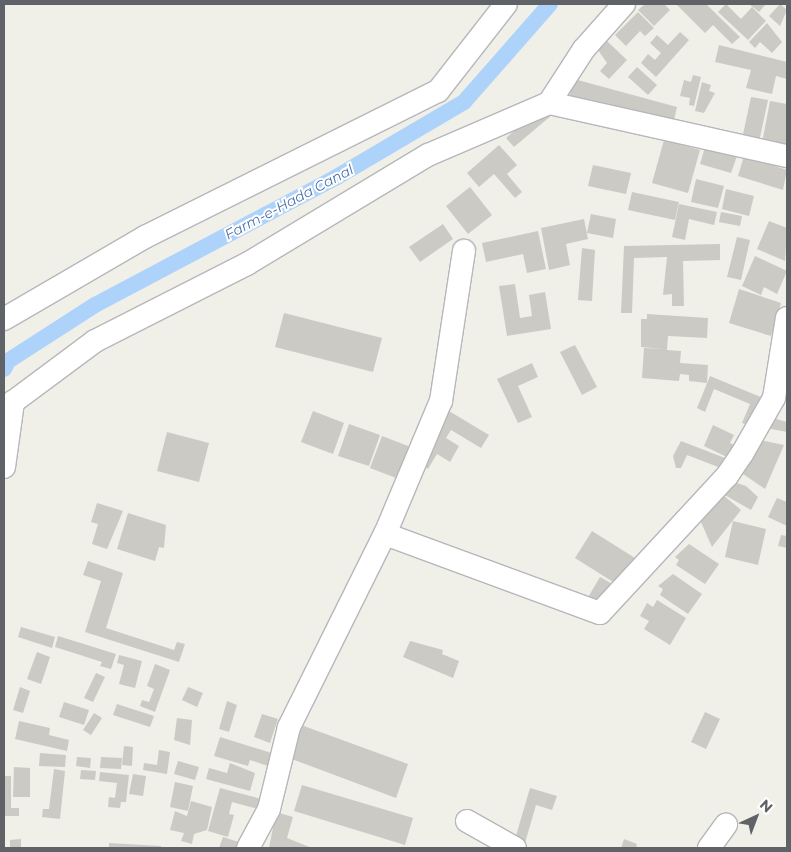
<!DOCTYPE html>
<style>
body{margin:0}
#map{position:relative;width:791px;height:852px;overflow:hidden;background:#f0efe8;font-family:Montserrat,sans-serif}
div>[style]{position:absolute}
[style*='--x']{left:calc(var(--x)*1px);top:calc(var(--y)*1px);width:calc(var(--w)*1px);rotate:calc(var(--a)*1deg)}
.canal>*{height:16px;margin:-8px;padding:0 8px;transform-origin:8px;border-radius:8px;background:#aed3fb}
.building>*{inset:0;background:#cccac4}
.roads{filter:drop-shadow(1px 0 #b5b7bb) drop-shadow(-1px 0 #b5b7bb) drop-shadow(0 1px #b5b7bb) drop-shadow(0 -1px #b5b7bb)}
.minor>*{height:22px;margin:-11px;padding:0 11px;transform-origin:11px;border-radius:11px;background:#fff}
span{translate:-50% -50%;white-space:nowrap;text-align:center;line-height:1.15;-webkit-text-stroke:4px #fff;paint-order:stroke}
.water-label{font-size:14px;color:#4a72ad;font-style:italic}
.frame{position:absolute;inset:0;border:5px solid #5f6267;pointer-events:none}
.north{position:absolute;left:731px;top:792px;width:50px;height:50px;-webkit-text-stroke:4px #fff;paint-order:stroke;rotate:43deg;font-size:14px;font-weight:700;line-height:20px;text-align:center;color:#5f6267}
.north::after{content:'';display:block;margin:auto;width:18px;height:22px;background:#5f6267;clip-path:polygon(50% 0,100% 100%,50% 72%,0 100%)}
</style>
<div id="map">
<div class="canal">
<div style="--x:4;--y:369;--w:9;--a:-63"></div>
<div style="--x:8;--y:361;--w:103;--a:-32.8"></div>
<div style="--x:95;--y:305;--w:272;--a:-27.9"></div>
<div style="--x:335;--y:178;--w:150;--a:-30.5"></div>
<div style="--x:464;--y:102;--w:130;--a:-48.7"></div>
</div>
<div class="building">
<div style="clip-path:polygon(645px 4px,664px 4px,670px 10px,654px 26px,638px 10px)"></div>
<div style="clip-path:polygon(676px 4px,706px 4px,740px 37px,732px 44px,713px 25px,705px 33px)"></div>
<div style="clip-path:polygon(726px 4px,741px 19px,752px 7px,766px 21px,748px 40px,718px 12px)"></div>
<div style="clip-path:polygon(749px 4px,766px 4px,759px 12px)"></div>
<div style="clip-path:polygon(780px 4px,787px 10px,780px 26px,769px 16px)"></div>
<div style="clip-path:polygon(638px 12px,654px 28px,645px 36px,640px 31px,626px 46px,615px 35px)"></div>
<div style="clip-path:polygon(767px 23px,782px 42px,772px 53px,760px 42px,755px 48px,749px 42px)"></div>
<div style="clip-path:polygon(680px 32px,689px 40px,656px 77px,641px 63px,648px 54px,655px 60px,661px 53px,650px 43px,657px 35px,668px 45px)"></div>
<div style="clip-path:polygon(607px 41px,627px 60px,609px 79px,600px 71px,607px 63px,598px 50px)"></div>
<div style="clip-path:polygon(719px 45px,787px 62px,787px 79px,776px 76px,772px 94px,746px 88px,751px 70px,715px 62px)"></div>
<div style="clip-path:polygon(637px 67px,657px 85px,648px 95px,628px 77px)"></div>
<div style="clip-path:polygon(693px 75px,701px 77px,694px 106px,689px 105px,690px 98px,680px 96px,684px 80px,691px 82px)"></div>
<div style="clip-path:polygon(574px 79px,677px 107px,674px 120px,568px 102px)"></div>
<div style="clip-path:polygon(702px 82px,711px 85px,709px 91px,715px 93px,704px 113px,695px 111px)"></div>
<div style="clip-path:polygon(751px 97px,768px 100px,759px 142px,742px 139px)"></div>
<div style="clip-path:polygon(770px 101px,787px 104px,786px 148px,762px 143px)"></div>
<div style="clip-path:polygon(538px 110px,552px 115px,514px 147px,506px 138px)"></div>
<div style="clip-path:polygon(664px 140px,700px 150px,688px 193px,652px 183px)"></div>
<div style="clip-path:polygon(499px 145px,517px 165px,507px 174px,522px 192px,515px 198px,494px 174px,479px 187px,467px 173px)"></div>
<div style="clip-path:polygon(705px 147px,737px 156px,731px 173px,700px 164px)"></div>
<div style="clip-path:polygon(744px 156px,787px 170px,783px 190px,738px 176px)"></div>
<div style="clip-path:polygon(593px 165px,631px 173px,626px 194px,588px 186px)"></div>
<div style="clip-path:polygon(696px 179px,724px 186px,718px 208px,691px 202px)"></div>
<div style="clip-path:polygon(470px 187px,492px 215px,468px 234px,446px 206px)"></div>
<div style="clip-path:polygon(726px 189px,754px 196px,749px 216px,722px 209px)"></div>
<div style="clip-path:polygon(632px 192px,679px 202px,675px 220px,628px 210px)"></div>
<div style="clip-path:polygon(679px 204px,717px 212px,714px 225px,689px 219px,685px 240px,672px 237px)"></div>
<div style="clip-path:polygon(721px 212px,742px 216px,740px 226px,719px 222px)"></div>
<div style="clip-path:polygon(591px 214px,616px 219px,613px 238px,587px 233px)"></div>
<div style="clip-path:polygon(584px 219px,588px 239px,566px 244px,570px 265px,549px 270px,541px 228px)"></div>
<div style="clip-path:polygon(769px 221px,787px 228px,785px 261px,757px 249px)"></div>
<div style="clip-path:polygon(443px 224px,453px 239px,420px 262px,409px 247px)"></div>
<div style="clip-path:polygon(538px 231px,546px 269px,527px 273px,523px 254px,486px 262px,482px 243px)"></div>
<div style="clip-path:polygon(737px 237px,750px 240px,741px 280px,727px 277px)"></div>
<div style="clip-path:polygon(720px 244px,720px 260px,683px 261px,684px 306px,672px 306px,672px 294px,663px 295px,667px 257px,634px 258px,632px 313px,621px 313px,624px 246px)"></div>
<div style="clip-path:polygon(582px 248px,595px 250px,592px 301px,578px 300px)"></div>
<div style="clip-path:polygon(755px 256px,787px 271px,777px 294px,764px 287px,761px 295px,742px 286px)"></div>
<div style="clip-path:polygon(515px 284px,520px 318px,532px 316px,529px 295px,545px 292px,551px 329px,507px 336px,499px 286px)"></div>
<div style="clip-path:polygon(739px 289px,781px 303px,771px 336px,729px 323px)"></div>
<div style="clip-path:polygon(284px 313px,382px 338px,373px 372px,275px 347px)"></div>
<div style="clip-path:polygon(647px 314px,708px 318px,707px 338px,668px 336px,667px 350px,681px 351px,680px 363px,708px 365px,707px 383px,689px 381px,689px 375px,680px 374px,679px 381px,642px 378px,644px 348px,663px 349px,641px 347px,641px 319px,647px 319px)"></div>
<div style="clip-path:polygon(575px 345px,597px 387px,582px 395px,560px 352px)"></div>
<div style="clip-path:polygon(532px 363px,538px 377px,518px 386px,532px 417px,518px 423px,497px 379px)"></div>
<div style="clip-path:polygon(710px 376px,763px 398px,751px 426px,742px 423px,750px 404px,714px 389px,705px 412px,697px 408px)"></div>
<div style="clip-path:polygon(313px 411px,344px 423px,333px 454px,301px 442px)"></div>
<div style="clip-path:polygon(449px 411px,489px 435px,481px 448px,451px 430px,446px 438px,459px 446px,450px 462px,437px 454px,428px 469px,418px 463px)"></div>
<div style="clip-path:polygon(769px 417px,787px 422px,787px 432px,766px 428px)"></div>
<div style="clip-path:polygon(349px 424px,380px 435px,369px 466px,338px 456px)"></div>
<div style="clip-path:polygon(713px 425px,734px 435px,730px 443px,737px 446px,731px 459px,704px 446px)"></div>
<div style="clip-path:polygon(167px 432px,209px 443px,199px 482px,157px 471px)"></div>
<div style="clip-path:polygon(382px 436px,416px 449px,404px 481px,370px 468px)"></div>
<div style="clip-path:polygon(760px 440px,784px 445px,765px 489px,743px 474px)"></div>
<div style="clip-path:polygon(681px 441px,730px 460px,726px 470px,687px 455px,681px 468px,676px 468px,673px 456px)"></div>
<div style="clip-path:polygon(730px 481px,746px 486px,758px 497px,751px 510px,723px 494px)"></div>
<div style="clip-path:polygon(716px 489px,741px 510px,712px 547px,697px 513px)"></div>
<div style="clip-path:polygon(777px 498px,787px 502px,787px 526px,768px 517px)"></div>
<div style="clip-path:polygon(97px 503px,123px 511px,107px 549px,92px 544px,98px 524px,91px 522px)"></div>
<div style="clip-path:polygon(128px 513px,166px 525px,164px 548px,159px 547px,155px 561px,117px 549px)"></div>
<div style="clip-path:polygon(733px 521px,766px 529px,758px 565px,725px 557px)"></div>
<div style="clip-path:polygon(592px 531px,635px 558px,618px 585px,575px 558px)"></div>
<div style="clip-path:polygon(781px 535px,787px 536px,787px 548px,778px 546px)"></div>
<div style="clip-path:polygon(689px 544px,719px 564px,705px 584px,676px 565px,679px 560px,675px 557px)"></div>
<div style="clip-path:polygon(88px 561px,123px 573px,106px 628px,174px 650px,177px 642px,185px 644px,179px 662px,85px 632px,101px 581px,83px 575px)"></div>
<div style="clip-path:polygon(673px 574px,702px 594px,688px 614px,660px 595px,663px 589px,658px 586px)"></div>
<div style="clip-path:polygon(600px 577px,616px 586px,603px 606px,587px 599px)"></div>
<div style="clip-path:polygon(657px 600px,686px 618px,670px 645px,644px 629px,649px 621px,640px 616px,647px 603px,653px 607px)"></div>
<div style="clip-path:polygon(21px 627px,55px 637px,52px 648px,18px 637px)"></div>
<div style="clip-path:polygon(58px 636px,116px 654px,111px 669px,100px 666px,102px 662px,55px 647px)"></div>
<div style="clip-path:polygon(410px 641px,443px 650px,442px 654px,459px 661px,453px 678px,403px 657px)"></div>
<div style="clip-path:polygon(37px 652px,50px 657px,41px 684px,27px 679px)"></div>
<div style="clip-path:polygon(119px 655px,142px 661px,135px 688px,119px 684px,124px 665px,117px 663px)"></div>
<div style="clip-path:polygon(155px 664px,170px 670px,155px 712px,140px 706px,142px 700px,149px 702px,154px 689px,147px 686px)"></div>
<div style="clip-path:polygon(96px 673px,105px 677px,93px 702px,84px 698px)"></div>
<div style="clip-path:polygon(20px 687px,30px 691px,23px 713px,13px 710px)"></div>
<div style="clip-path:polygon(188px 687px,203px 693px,197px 707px,182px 700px)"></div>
<div style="clip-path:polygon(227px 701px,237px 705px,229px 732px,219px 729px)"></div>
<div style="clip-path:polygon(64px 702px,89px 710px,84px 725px,59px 717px)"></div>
<div style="clip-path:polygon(117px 704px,154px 716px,150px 727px,113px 715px)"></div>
<div style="clip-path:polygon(705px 712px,720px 719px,706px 749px,691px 742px)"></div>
<div style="clip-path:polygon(94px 713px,102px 718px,91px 735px,83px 730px)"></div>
<div style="clip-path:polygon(262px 714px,278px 719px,270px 743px,254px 737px)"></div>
<div style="clip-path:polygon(177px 718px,192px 720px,190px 745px,174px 740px)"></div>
<div style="clip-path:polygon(19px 721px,50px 728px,49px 735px,69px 740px,67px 751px,15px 739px)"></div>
<div style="clip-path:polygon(301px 725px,408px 764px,396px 798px,289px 758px)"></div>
<div style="clip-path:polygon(220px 737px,278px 755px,274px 768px,250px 760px,248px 766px,214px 756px)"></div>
<div style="clip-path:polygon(124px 746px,133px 747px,132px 766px,122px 765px)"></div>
<div style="clip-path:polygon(159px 750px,170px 752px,167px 774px,143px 770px,144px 763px,157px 765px)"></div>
<div style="clip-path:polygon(40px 753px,66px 755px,65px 767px,39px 766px)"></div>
<div style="clip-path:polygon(77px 757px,91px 758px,90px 768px,76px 766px)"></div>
<div style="clip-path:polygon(101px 757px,122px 758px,121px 769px,100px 768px)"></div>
<div style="clip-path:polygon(178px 761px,199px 767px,195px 780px,174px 774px)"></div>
<div style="clip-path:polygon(230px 763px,255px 773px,250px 791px,206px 779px,209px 768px,227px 773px)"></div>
<div style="clip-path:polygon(14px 767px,30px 768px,30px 797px,13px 797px)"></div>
<div style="clip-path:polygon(54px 769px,65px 771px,60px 819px,42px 817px,43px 809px,49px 809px)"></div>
<div style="clip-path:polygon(81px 770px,96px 771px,95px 780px,80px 779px)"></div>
<div style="clip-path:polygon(100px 772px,129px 775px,126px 802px,121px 802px,120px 808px,108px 807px,109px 797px,115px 798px,117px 783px,99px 781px)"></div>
<div style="clip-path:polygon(133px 774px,146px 776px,143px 796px,129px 794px)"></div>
<div style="clip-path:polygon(4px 776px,11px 776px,11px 808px,19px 808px,19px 816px,4px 816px)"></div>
<div style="clip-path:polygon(175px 782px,193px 786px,188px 811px,170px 807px)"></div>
<div style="clip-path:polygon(302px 785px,413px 818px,405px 845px,294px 811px)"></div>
<div style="clip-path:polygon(220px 788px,265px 800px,262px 810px,232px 802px,229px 814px,234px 815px,228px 837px,208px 831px)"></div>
<div style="clip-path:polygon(530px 788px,557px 796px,552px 810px,536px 805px,525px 843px,515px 839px)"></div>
<div style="clip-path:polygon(191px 801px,212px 807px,207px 830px,194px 834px,192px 844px,181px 841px,184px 833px,170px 830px,175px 811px,187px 816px)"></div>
<div style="clip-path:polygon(276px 812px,293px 817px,287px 838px,312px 848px,269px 848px)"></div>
<div style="clip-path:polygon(223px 837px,245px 844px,244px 848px,219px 848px)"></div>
<div style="clip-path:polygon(21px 839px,21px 848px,10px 848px,10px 840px)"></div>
<div style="clip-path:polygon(624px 839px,637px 844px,636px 848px,621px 848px)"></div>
<div style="clip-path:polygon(109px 843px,161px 846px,161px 848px,109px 848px)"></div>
</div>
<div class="roads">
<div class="minor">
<div style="--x:549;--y:103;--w:244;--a:12.6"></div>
<div style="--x:4;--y:319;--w:163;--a:-30.2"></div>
<div style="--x:145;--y:237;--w:327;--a:-26.5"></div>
<div style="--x:438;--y:91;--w:110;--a:-52"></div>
<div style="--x:4;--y:467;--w:66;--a:-82.1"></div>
<div style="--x:13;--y:402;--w:102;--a:-36.6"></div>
<div style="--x:95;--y:341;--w:170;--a:-26.9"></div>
<div style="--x:247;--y:264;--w:211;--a:-31.1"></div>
<div style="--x:428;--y:155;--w:132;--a:-23.3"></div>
<div style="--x:549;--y:103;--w:64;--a:-57.1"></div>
<div style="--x:584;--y:49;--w:60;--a:-48.4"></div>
<div style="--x:385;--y:534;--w:229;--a:20.2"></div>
<div style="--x:600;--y:613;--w:187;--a:-47.2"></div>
<div style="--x:727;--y:476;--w:27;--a:-56"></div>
<div style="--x:742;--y:454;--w:64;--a:-60.3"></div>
<div style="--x:774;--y:398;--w:81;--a:-80.8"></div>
<div style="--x:467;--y:821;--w:55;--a:29.4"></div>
<div style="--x:248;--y:848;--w:44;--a:-61.7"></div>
<div style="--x:269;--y:809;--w:84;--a:-76.3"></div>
<div style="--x:289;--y:727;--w:216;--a:-63.6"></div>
<div style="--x:385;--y:534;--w:144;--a:-67.2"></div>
<div style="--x:441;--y:401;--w:152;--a:-81.3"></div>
<div style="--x:709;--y:848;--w:29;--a:-54"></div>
</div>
</div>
<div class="water-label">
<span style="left:289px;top:202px;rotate:-28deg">Farm-e-Hada Canal</span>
</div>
<div class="frame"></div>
<div class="north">N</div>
</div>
